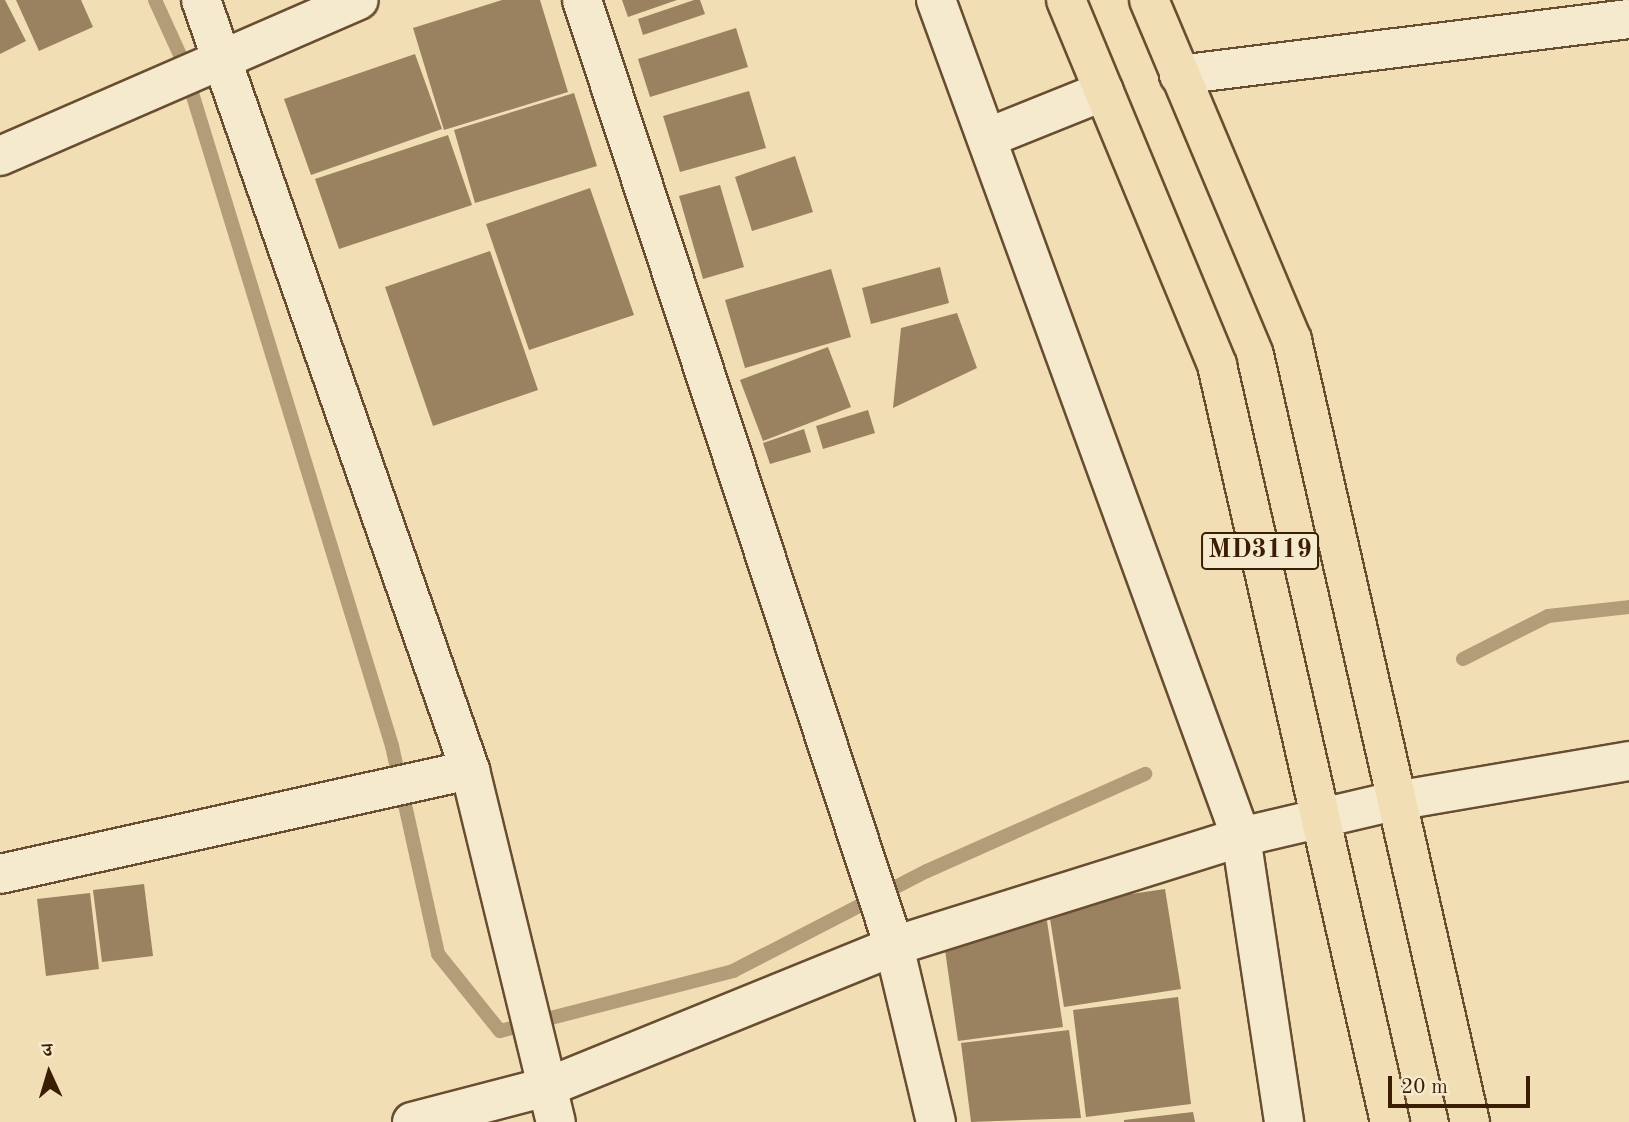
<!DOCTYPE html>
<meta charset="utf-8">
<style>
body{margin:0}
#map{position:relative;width:1629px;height:1122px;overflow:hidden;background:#f1deb4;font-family:"Old Standard TT","Noto Serif Devanagari",serif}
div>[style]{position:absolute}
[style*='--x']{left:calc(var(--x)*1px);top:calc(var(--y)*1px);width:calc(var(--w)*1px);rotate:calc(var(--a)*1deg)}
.stream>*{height:14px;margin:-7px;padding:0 7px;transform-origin:7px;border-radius:7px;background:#b39c78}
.building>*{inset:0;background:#9a8160}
.roads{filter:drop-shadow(2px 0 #684d30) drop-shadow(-2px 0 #684d30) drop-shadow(0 2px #684d30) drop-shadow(0 -2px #684d30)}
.minor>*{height:38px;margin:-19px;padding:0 19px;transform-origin:19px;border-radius:19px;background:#f6eace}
.major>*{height:38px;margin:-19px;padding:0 19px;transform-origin:19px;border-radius:19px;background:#f1deb4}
span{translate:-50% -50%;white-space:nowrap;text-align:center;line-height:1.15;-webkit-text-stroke:5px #f6eace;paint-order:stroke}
.shield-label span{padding:2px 5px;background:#f6eace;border:2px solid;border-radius:5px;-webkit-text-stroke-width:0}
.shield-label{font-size:26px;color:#3b1d04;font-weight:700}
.north{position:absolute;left:14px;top:1038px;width:70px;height:70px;-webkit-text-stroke:5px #f6eace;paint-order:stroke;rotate:356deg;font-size:19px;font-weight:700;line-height:28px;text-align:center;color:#3b1d04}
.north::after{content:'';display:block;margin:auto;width:24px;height:32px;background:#3b1d04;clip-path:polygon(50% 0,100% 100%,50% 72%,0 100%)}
.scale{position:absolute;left:1388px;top:1076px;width:142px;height:32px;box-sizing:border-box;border:4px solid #3b1d04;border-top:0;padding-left:9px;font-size:21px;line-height:24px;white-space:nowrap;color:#3b1d04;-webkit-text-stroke:5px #f6eace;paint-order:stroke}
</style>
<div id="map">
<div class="stream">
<div style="--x:155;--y:0;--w:63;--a:65.5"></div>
<div style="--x:181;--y:57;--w:721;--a:72.97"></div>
<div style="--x:392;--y:746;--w:213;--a:77.5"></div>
<div style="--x:438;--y:954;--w:99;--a:51.2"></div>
<div style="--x:500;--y:1031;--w:241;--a:-14.4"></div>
<div style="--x:733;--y:971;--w:218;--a:-27.3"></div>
<div style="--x:927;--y:871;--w:239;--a:-24"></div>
<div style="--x:1463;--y:659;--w:95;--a:-26.8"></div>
<div style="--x:1548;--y:616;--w:81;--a:-6.3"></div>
</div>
<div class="building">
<div style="clip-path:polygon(0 0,5px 0,26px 41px,0 54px)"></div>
<div style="clip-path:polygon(16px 0,81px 0,93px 27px,39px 51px)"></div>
<div style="clip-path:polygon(502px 0,540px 0,568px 92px,444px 130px,413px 28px)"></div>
<div style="clip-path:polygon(622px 0,677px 0,628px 17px)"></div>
<div style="clip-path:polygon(694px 0,700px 0,705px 14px,643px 35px,638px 19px)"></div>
<div style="clip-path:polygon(736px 28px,748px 67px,650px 97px,638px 59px)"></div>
<div style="clip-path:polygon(415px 54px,442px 129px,311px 175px,284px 99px)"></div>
<div style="clip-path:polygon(749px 91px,766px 148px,680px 172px,663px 116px)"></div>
<div style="clip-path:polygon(574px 93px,597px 166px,475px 203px,454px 130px)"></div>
<div style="clip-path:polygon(448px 135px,472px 205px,339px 249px,315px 179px)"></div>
<div style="clip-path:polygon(795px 156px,813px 212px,752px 231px,735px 177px)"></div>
<div style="clip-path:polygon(720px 185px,744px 267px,703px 279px,679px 196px)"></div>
<div style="clip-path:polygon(590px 188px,634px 315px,529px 350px,486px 224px)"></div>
<div style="clip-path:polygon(490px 251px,538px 390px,433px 426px,385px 287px)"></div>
<div style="clip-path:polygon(940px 267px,949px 303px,871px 324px,862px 288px)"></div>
<div style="clip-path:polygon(831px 269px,851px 337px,745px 368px,725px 300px)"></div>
<div style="clip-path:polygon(957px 313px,977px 368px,893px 408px,901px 328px)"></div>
<div style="clip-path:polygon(828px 347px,851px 407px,763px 441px,740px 380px)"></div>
<div style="clip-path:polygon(868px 410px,875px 433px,823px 449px,816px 426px)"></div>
<div style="clip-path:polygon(804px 429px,811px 452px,770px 464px,763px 443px)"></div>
<div style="clip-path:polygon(144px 884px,153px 956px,102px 962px,93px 890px)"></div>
<div style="clip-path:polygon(1165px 889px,1181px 989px,1064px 1007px,1048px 906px)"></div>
<div style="clip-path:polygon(90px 893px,99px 969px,46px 976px,37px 899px)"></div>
<div style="clip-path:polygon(1047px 921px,1063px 1027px,958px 1041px,943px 936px)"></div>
<div style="clip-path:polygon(1178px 997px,1191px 1104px,1086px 1117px,1073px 1010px)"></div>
<div style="clip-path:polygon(1069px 1030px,1081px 1118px,971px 1122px,961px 1043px)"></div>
<div style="clip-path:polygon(1193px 1112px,1195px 1122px,1124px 1122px,1124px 1120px)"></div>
</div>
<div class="roads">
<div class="minor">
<div style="--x:201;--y:0;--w:816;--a:70.74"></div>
<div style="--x:470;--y:770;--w:362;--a:76.3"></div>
<div style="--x:582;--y:0;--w:996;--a:71.75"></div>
<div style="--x:894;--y:946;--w:181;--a:76.6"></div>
<div style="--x:936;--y:0;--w:891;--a:69.98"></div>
<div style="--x:1241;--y:837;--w:288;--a:81.4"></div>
<div style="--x:1179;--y:75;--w:453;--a:-7.1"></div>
<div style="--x:987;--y:138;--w:126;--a:-21.9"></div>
<div style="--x:0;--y:156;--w:391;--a:-23.5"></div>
<div style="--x:0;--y:874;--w:481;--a:-12.5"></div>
<div style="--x:412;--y:1122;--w:143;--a:-14.6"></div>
<div style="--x:550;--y:1086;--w:371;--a:-22.1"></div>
<div style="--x:894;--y:946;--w:364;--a:-17.4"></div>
<div style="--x:1241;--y:837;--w:158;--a:-13.2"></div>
<div style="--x:1395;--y:801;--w:237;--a:-9.7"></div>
</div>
<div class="major">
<div style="--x:1066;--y:0;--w:395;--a:67.5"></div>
<div style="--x:1217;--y:365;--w:777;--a:77.13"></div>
<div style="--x:1149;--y:0;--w:369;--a:67.2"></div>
<div style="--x:1292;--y:340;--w:802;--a:77.18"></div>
</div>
</div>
<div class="shield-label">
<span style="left:1260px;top:551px">MD3119</span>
</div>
<div class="north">उ</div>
<div class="scale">20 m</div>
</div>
